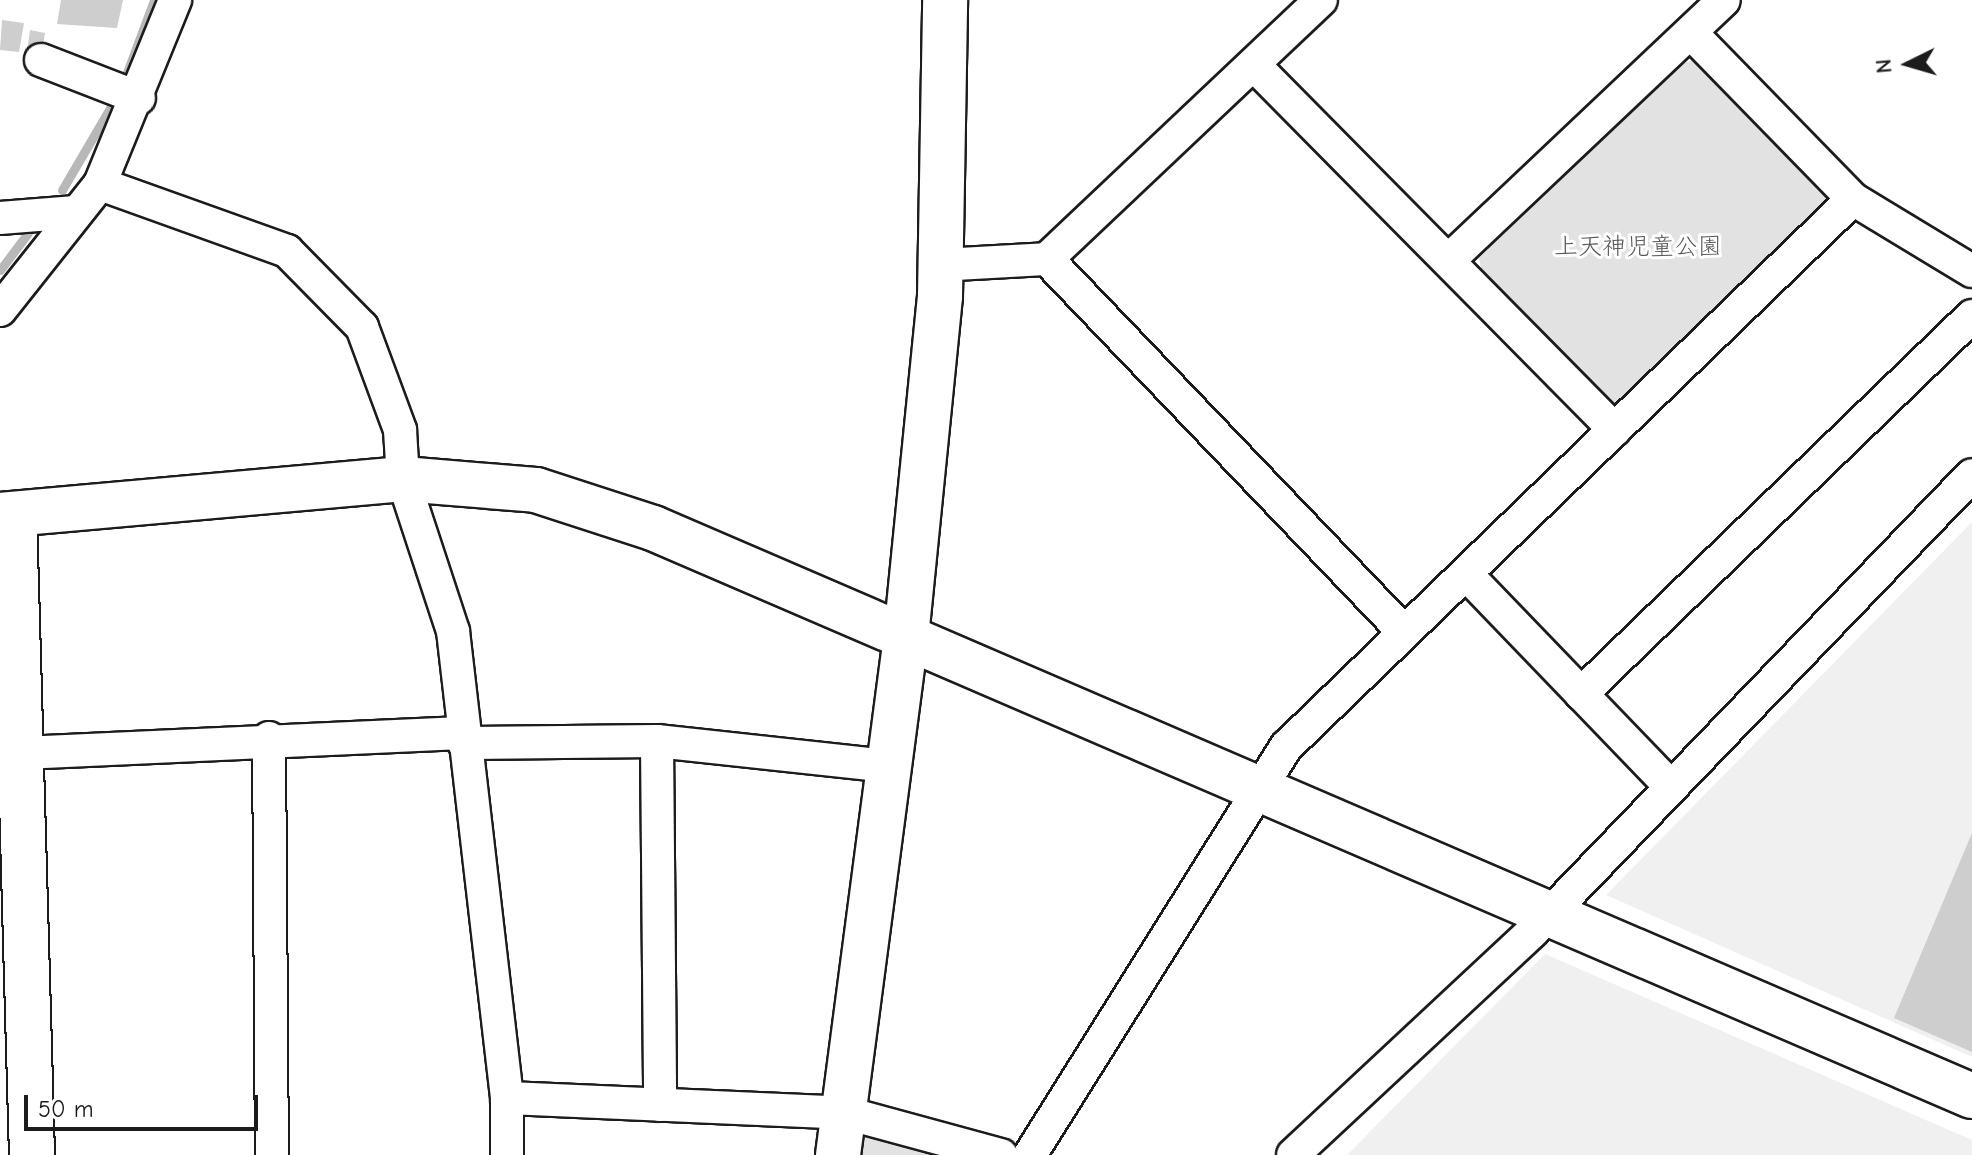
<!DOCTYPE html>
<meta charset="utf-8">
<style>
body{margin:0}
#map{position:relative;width:1972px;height:1155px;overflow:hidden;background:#fff;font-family:"Comic Neue","Klee One",sans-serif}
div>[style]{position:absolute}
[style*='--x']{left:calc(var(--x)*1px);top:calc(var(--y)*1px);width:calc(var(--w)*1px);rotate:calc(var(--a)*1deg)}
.built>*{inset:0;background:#f0f0f0}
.green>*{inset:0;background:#e2e2e2}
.stream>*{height:9px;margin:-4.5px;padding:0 4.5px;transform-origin:4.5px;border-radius:4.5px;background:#b8b8b8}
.building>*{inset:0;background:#cecece}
.roads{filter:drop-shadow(2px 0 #1c1c1c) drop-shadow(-2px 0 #1c1c1c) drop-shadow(0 2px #1c1c1c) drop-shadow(0 -2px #1c1c1c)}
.street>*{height:32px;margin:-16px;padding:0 16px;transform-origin:16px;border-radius:16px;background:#fff}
.secondary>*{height:44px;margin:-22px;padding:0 22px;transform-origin:22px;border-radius:22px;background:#fff}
span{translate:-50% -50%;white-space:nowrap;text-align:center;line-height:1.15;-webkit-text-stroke:6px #fff;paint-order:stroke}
.park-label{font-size:24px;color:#575757}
.north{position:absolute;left:1868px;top:24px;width:80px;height:80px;-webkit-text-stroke:6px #fff;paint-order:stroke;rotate:265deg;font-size:22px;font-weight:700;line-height:32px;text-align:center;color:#1c1c1c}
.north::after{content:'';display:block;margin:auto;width:28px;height:36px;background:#1c1c1c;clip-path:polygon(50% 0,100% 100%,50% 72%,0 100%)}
.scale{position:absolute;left:24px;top:1095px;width:234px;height:36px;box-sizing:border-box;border:4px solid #1c1c1c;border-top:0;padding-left:10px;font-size:24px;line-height:28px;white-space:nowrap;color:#1c1c1c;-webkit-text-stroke:6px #fff;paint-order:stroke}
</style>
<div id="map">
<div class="built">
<div style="clip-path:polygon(1972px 522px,1972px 1057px,1606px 895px)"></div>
<div style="clip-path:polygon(1545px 954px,1972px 1140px,1972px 1155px,1347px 1155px)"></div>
</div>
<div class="green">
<div style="clip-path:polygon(1698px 59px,1827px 191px,1825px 205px,1623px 405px,1609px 402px,1482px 273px,1479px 258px,1684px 63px)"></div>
<div style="clip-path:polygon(866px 1133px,941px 1155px,853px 1155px)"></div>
</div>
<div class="stream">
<div style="--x:126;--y:75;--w:80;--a:-69.5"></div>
<div style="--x:62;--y:190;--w:101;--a:-59.6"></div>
<div style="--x:0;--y:270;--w:46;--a:-52.9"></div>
</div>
<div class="building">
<div style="clip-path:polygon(61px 0,123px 0,117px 28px,57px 24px)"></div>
<div style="clip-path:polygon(2px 20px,24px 23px,19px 52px,0 50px)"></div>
<div style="clip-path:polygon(30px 30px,45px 33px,42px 53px,27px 52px)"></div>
<div style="clip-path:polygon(1972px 833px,1972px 1052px,1894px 1018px)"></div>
</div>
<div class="roads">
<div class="street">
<div style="--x:1691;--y:33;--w:232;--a:45.7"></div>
<div style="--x:1853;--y:199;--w:139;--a:31.2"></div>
<div style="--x:41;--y:60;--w:105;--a:21.2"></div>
<div style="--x:1254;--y:65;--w:513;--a:45.32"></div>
<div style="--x:100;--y:184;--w:199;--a:19.7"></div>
<div style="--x:287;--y:251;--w:107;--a:45.4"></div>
<div style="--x:362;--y:327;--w:110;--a:69.7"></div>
<div style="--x:400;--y:430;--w:49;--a:86.5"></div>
<div style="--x:403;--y:479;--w:160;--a:71.8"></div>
<div style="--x:453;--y:631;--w:470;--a:83.4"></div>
<div style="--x:507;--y:1098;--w:57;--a:90"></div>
<div style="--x:0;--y:218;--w:76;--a:-4.5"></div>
<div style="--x:1047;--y:259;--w:515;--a:46.26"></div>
<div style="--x:1449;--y:260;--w:378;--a:-43.4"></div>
<div style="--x:940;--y:265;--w:107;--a:-3.2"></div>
<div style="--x:1047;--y:259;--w:377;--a:-43.4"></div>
<div style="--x:0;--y:310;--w:161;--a:-51.6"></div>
<div style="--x:100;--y:184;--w:199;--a:-67.8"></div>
<div style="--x:1468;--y:576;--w:291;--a:46.1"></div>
<div style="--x:1581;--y:694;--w:544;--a:-44.03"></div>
<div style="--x:269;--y:738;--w:417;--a:89.6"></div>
<div style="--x:657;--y:741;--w:364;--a:89.5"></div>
<div style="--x:464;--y:743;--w:193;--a:-0.6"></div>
<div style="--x:657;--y:741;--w:231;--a:6.2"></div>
<div style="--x:0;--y:754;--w:462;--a:-2.6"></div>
<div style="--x:507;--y:1098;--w:339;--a:2.5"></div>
<div style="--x:846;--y:1113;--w:161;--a:15.2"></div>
<div style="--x:1030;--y:1155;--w:483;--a:-57.9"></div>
<div style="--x:1287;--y:746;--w:787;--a:-44.02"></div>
<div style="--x:1293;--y:1155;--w:327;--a:-43"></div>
<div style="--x:1532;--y:932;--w:634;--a:-46.09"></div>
</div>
<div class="secondary">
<div style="--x:0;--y:515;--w:405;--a:-5.1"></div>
<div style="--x:403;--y:479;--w:133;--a:4.7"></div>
<div style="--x:536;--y:490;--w:123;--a:18"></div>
<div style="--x:653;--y:528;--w:1436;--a:23.3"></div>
<div style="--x:14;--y:515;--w:640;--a:88.39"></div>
<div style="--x:838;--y:1155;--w:522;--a:-82.52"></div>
<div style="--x:906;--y:637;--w:343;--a:-84.3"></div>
<div style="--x:940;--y:296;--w:296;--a:-89"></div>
</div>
</div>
<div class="park-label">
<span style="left:1638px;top:247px">上天神児童公園</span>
</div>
<div class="north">N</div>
<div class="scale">50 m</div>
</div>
